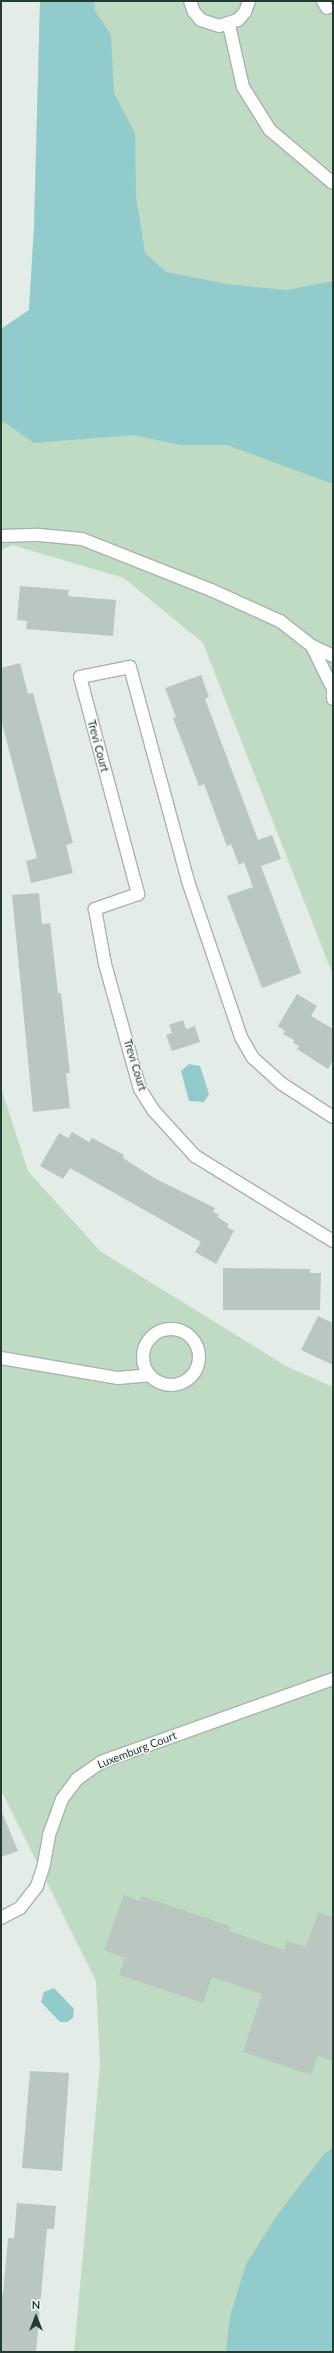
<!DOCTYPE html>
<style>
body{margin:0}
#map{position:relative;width:334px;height:2353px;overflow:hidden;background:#e4ece7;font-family:Lato,sans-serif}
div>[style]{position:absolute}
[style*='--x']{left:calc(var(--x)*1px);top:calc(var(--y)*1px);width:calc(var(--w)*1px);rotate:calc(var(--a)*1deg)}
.green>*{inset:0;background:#bfdbc3}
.water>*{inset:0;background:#91cbcc}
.building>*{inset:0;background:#b9c7c0}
.roads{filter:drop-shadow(1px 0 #a7b4ad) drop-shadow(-1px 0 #a7b4ad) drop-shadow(0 1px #a7b4ad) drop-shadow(0 -1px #a7b4ad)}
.minor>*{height:12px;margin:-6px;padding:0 6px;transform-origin:6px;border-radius:6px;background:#fff}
.minor>.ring{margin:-6px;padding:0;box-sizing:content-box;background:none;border:12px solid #fff;border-radius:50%}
span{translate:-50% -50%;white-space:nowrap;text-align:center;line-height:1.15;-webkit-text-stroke:3px #f4f9f6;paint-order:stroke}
.street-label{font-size:11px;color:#253c33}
.frame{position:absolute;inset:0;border:2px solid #253c33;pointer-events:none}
.north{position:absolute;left:16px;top:2297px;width:40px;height:40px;-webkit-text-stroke:3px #f4f9f6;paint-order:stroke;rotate:0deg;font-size:11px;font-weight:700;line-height:16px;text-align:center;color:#253c33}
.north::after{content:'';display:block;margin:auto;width:14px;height:18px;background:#253c33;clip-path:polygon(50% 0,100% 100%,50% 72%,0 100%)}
</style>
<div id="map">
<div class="green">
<div style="clip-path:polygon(40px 1px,333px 1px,333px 975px,203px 643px,124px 578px,12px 545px,1px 550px,1px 329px,29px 310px,34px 228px)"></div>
<div style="clip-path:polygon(1px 1088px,28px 1171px,100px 1251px,286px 1366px,333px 1387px,333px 2352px,74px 2352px,100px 2065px,96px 1981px,3px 1794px,1px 1794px)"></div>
</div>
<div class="water">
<div style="clip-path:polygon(40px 1px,94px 1px,95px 11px,111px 35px,114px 93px,135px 133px,136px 196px,145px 253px,166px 272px,227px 284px,287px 290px,333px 281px,333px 484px,227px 445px,181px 445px,133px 435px,34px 443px,1px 420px,1px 329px,29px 310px,34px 228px)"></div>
<div style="clip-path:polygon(189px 1064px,200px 1066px,209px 1094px,204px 1102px,189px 1101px,181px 1071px)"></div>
<div style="clip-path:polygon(54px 1988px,74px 2009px,73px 2018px,67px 2022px,60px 2022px,41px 2002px,44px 1992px)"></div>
<div style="clip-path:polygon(333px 2148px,333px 2352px,226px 2352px,230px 2316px,246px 2264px,278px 2214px,324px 2154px)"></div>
</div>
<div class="building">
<div style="clip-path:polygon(20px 586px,69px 590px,68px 596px,116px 600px,113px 636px,26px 629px,27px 621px,17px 620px)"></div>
<div style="clip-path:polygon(20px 663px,28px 694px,33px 693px,73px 843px,66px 845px,73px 873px,31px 883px,26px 861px,37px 858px,1px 719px,1px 668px)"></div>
<div style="clip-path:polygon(201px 675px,209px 697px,205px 699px,258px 840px,272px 835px,281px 859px,261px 866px,301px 973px,262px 988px,227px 896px,253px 887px,244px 862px,239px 865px,231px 844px,227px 846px,204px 784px,199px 786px,173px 718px,176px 717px,165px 688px)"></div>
<div style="clip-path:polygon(39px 893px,42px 924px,50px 923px,58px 993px,61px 993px,70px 1073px,66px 1073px,70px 1108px,33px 1112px,12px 895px)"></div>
<div style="clip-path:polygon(297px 994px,317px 1006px,311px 1016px,333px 1029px,333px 1060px,328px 1069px,297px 1049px,299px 1046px,293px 1043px,294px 1040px,283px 1034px,285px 1031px,278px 1026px)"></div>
<div style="clip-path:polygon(183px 1020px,186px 1029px,195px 1026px,200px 1042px,172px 1051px,166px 1035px,172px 1033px,169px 1025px)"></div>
<div style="clip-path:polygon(72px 1132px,89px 1142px,92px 1138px,124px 1155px,123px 1158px,156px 1179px,215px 1208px,213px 1212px,219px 1215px,217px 1217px,229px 1224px,227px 1227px,234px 1231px,216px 1264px,195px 1252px,201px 1242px,70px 1168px,63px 1179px,40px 1166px,59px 1133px,68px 1138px)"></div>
<div style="clip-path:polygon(223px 1268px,310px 1269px,310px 1273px,321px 1273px,320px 1310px,223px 1310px)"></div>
<div style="clip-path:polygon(318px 1316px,333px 1323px,333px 1365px,301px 1350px)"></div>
<div style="clip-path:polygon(1px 1810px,18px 1851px,1px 1857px)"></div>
<div style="clip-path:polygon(124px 1895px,140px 1901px,141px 1896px,230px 1926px,229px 1931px,284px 1950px,287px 1941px,306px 1947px,318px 1912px,333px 1917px,333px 2061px,318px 2056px,311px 2075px,243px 2052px,262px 1994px,212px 1977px,203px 2003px,119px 1975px,125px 1958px,104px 1950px)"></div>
<div style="clip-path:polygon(30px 2071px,69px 2073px,62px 2171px,22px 2168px)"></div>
<div style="clip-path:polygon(17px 2203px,56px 2206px,54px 2229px,47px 2229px,36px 2352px,1px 2352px,1px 2294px,3px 2294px,8px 2238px,14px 2238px)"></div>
</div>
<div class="roads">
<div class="minor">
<div style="--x:190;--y:1;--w:12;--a:70"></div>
<div style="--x:194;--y:12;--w:11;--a:49"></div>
<div style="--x:201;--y:20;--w:19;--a:18"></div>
<div style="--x:219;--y:26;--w:20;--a:-18"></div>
<div style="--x:238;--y:20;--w:11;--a:-49"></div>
<div style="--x:245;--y:12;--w:12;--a:-70"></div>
<div style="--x:323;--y:1;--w:8;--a:60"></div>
<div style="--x:229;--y:25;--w:64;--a:77.3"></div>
<div style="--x:243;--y:87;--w:51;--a:57.9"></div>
<div style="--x:270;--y:130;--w:82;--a:40.1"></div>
<div style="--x:1;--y:536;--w:38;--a:-2"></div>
<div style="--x:39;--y:535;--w:43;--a:5.3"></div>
<div style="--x:82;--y:539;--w:139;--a:21.6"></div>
<div style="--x:211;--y:590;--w:76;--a:24.2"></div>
<div style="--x:280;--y:621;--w:41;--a:38"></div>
<div style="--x:312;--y:646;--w:23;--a:25"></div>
<div style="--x:312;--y:646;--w:43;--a:64"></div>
<div style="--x:333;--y:680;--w:19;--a:90"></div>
<div style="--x:333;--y:1117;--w:61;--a:-147.1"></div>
<div style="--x:282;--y:1084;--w:39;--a:-138"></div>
<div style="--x:253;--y:1058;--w:24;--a:-120"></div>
<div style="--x:241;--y:1037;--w:165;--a:-108.8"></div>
<div style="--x:188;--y:881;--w:222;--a:-105.2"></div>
<div style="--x:130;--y:667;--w:51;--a:168.7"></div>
<div style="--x:80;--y:677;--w:225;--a:75"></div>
<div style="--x:138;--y:894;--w:46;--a:160.8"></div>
<div style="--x:95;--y:909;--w:56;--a:79.7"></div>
<div style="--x:105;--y:964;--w:130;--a:74.4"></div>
<div style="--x:140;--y:1089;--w:26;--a:58"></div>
<div style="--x:154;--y:1111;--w:61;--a:47.7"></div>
<div style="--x:195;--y:1156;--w:162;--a:31.6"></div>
<div class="ring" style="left:143px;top:1329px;width:44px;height:44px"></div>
<div style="--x:1;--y:1358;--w:119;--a:9.7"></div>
<div style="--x:118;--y:1378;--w:32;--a:-5"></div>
<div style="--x:1;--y:1918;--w:21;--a:-28"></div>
<div style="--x:20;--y:1908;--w:28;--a:-52"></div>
<div style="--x:37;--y:1886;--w:23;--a:-72"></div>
<div style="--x:44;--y:1864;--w:29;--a:-80"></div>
<div style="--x:49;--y:1835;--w:38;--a:-70"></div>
<div style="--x:62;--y:1799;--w:25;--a:-53"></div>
<div style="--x:77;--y:1779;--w:29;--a:-35"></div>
<div style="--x:101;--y:1762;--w:246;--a:-19.7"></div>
</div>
</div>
<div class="street-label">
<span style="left:98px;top:746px;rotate:75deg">Trevi Court</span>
<span style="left:135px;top:1065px;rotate:73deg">Trevi Court</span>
<span style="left:137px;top:1750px;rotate:-21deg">Luxemburg Court</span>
</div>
<div class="frame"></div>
<div class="north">N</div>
</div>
